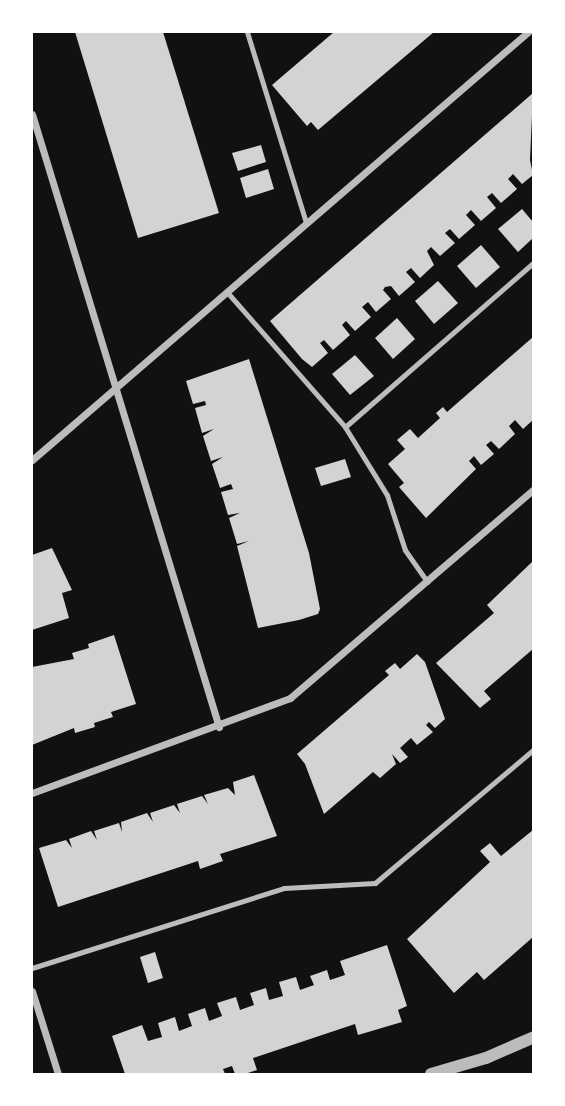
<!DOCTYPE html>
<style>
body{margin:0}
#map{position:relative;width:565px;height:1106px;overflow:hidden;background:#111;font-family:"Noto Sans",sans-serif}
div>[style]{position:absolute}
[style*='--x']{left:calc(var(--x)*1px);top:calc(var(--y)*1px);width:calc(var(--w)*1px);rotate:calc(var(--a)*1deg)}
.building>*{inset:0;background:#d3d3d3}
.service>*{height:5px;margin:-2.5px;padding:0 2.5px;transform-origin:2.5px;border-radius:2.5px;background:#bcbcbc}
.minor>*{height:7px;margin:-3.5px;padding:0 3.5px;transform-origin:3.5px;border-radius:3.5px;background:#bcbcbc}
.tertiary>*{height:12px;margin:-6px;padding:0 6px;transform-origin:6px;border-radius:6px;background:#bcbcbc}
span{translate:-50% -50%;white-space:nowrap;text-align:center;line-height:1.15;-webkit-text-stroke:6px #fff;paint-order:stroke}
.frame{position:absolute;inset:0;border:33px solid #fff;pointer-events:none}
</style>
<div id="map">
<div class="building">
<div style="clip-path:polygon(75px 32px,163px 32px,219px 213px,138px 238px)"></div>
<div style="clip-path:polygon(334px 32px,434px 32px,318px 130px,311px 122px,307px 126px,272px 85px)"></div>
<div style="clip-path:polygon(533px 93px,530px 160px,533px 175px,522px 184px,513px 174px,508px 179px,517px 189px,501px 203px,492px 193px,487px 197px,496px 208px,481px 221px,471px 210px,466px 215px,475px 225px,459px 239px,450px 229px,445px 233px,455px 243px,440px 256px,431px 247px,427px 251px,434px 265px,420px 278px,411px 268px,406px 272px,415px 282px,399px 296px,391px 286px,385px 287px,383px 290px,391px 299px,376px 312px,368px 302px,362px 307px,371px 317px,355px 331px,346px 321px,342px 325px,350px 335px,333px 350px,324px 340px,320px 343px,328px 353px,312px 367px,302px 359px,270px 321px)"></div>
<div style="clip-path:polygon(261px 145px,266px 162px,238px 171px,232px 153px)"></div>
<div style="clip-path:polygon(268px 169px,274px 189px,246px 198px,240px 178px)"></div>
<div style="clip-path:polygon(522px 209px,533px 222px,533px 238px,518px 252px,498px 229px)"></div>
<div style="clip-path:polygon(481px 245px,500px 267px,476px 288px,457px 266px)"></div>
<div style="clip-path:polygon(438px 281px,458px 303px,434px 324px,415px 301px)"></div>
<div style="clip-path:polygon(397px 318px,415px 339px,393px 359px,375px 338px)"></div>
<div style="clip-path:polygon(533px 337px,533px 420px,523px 429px,515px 420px,509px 426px,515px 434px,499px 449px,491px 441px,486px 445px,494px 454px,481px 465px,474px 456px,469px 461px,476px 469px,426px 518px,399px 487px,404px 483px,388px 464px,405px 449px,397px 440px,410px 429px,418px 438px,440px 418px,436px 413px,443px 407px,447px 412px)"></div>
<div style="clip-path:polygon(355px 355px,374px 376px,350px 395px,332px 374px)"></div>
<div style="clip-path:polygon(249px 359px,309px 553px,320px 609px,318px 614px,299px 620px,258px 628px,237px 546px,249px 541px,237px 544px,229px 518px,240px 513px,228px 515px,221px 492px,233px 489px,231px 484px,220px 488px,212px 464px,223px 457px,211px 461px,203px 436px,214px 429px,202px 433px,195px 408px,206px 405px,205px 401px,193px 404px,186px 381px)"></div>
<div style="clip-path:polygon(345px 459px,351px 477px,321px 486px,315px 468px)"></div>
<div style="clip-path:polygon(52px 548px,72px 590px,62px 593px,69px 618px,32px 630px,32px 555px)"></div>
<div style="clip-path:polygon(533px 561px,533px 649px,484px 691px,491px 699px,480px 708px,436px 663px,494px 613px,487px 605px)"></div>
<div style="clip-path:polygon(114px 635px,136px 704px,111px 712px,113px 717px,94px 723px,95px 727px,75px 733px,74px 728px,32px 745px,32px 667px,74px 659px,72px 653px,89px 648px,88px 644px)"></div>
<div style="clip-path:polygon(417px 654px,425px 662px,445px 719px,435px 728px,429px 722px,426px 725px,433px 732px,417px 745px,411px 738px,400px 748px,408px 757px,400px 763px,392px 754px,396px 764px,380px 778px,373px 772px,324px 814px,305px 764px,297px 754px,389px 675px,385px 671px,395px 663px,400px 669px)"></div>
<div style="clip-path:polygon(254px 775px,277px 836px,220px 854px,223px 861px,200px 869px,198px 861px,58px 907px,39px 848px,66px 840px,72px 848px,69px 839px,91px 831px,97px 840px,94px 831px,119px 823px,122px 832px,121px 822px,147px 813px,153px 822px,150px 813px,174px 805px,180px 813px,177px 804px,202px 796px,208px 804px,204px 795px,228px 788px,235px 795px,233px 782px)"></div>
<div style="clip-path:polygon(533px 830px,533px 937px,484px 980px,477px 972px,454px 993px,407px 939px,490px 862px,480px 851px,490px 843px,501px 856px)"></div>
<div style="clip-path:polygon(387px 945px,407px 1006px,398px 1010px,402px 1022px,358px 1035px,355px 1024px,253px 1058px,257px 1070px,245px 1074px,235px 1074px,232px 1066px,223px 1069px,225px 1074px,125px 1074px,112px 1036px,142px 1025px,148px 1041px,162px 1037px,158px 1023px,175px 1017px,179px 1031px,192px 1026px,188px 1014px,205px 1008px,209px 1021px,222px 1016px,217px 1003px,236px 997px,240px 1010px,254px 1005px,250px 993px,266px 988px,269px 1000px,283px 996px,279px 982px,296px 977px,300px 990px,314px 985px,310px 976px,327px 970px,330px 980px,345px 975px,340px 961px)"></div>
<div style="clip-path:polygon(155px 952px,163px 978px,148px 983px,140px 957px)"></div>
</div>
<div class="service">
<div style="--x:247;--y:32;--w:200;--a:72.8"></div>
<div style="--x:227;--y:292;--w:179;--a:48.8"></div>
<div style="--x:345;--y:427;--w:80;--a:58.3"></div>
<div style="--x:387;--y:495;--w:58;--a:71.9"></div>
<div style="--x:405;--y:550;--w:39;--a:55"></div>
<div style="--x:345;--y:427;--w:251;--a:-41.1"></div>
<div style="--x:32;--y:968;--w:264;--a:-17.6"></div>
<div style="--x:284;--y:888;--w:91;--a:-3.1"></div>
<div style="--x:375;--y:883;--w:208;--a:-40.1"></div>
</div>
<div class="minor">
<div style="--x:32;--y:114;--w:641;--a:73.04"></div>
<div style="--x:32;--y:460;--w:655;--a:-40.79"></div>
<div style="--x:32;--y:793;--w:275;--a:-20.2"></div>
<div style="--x:290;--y:698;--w:321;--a:-40.6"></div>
<div style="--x:32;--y:991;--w:87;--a:72.6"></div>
</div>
<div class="tertiary">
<div style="--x:431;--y:1074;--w:57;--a:-16.2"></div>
<div style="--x:486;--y:1058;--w:52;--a:-23.6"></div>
</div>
<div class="frame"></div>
</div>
